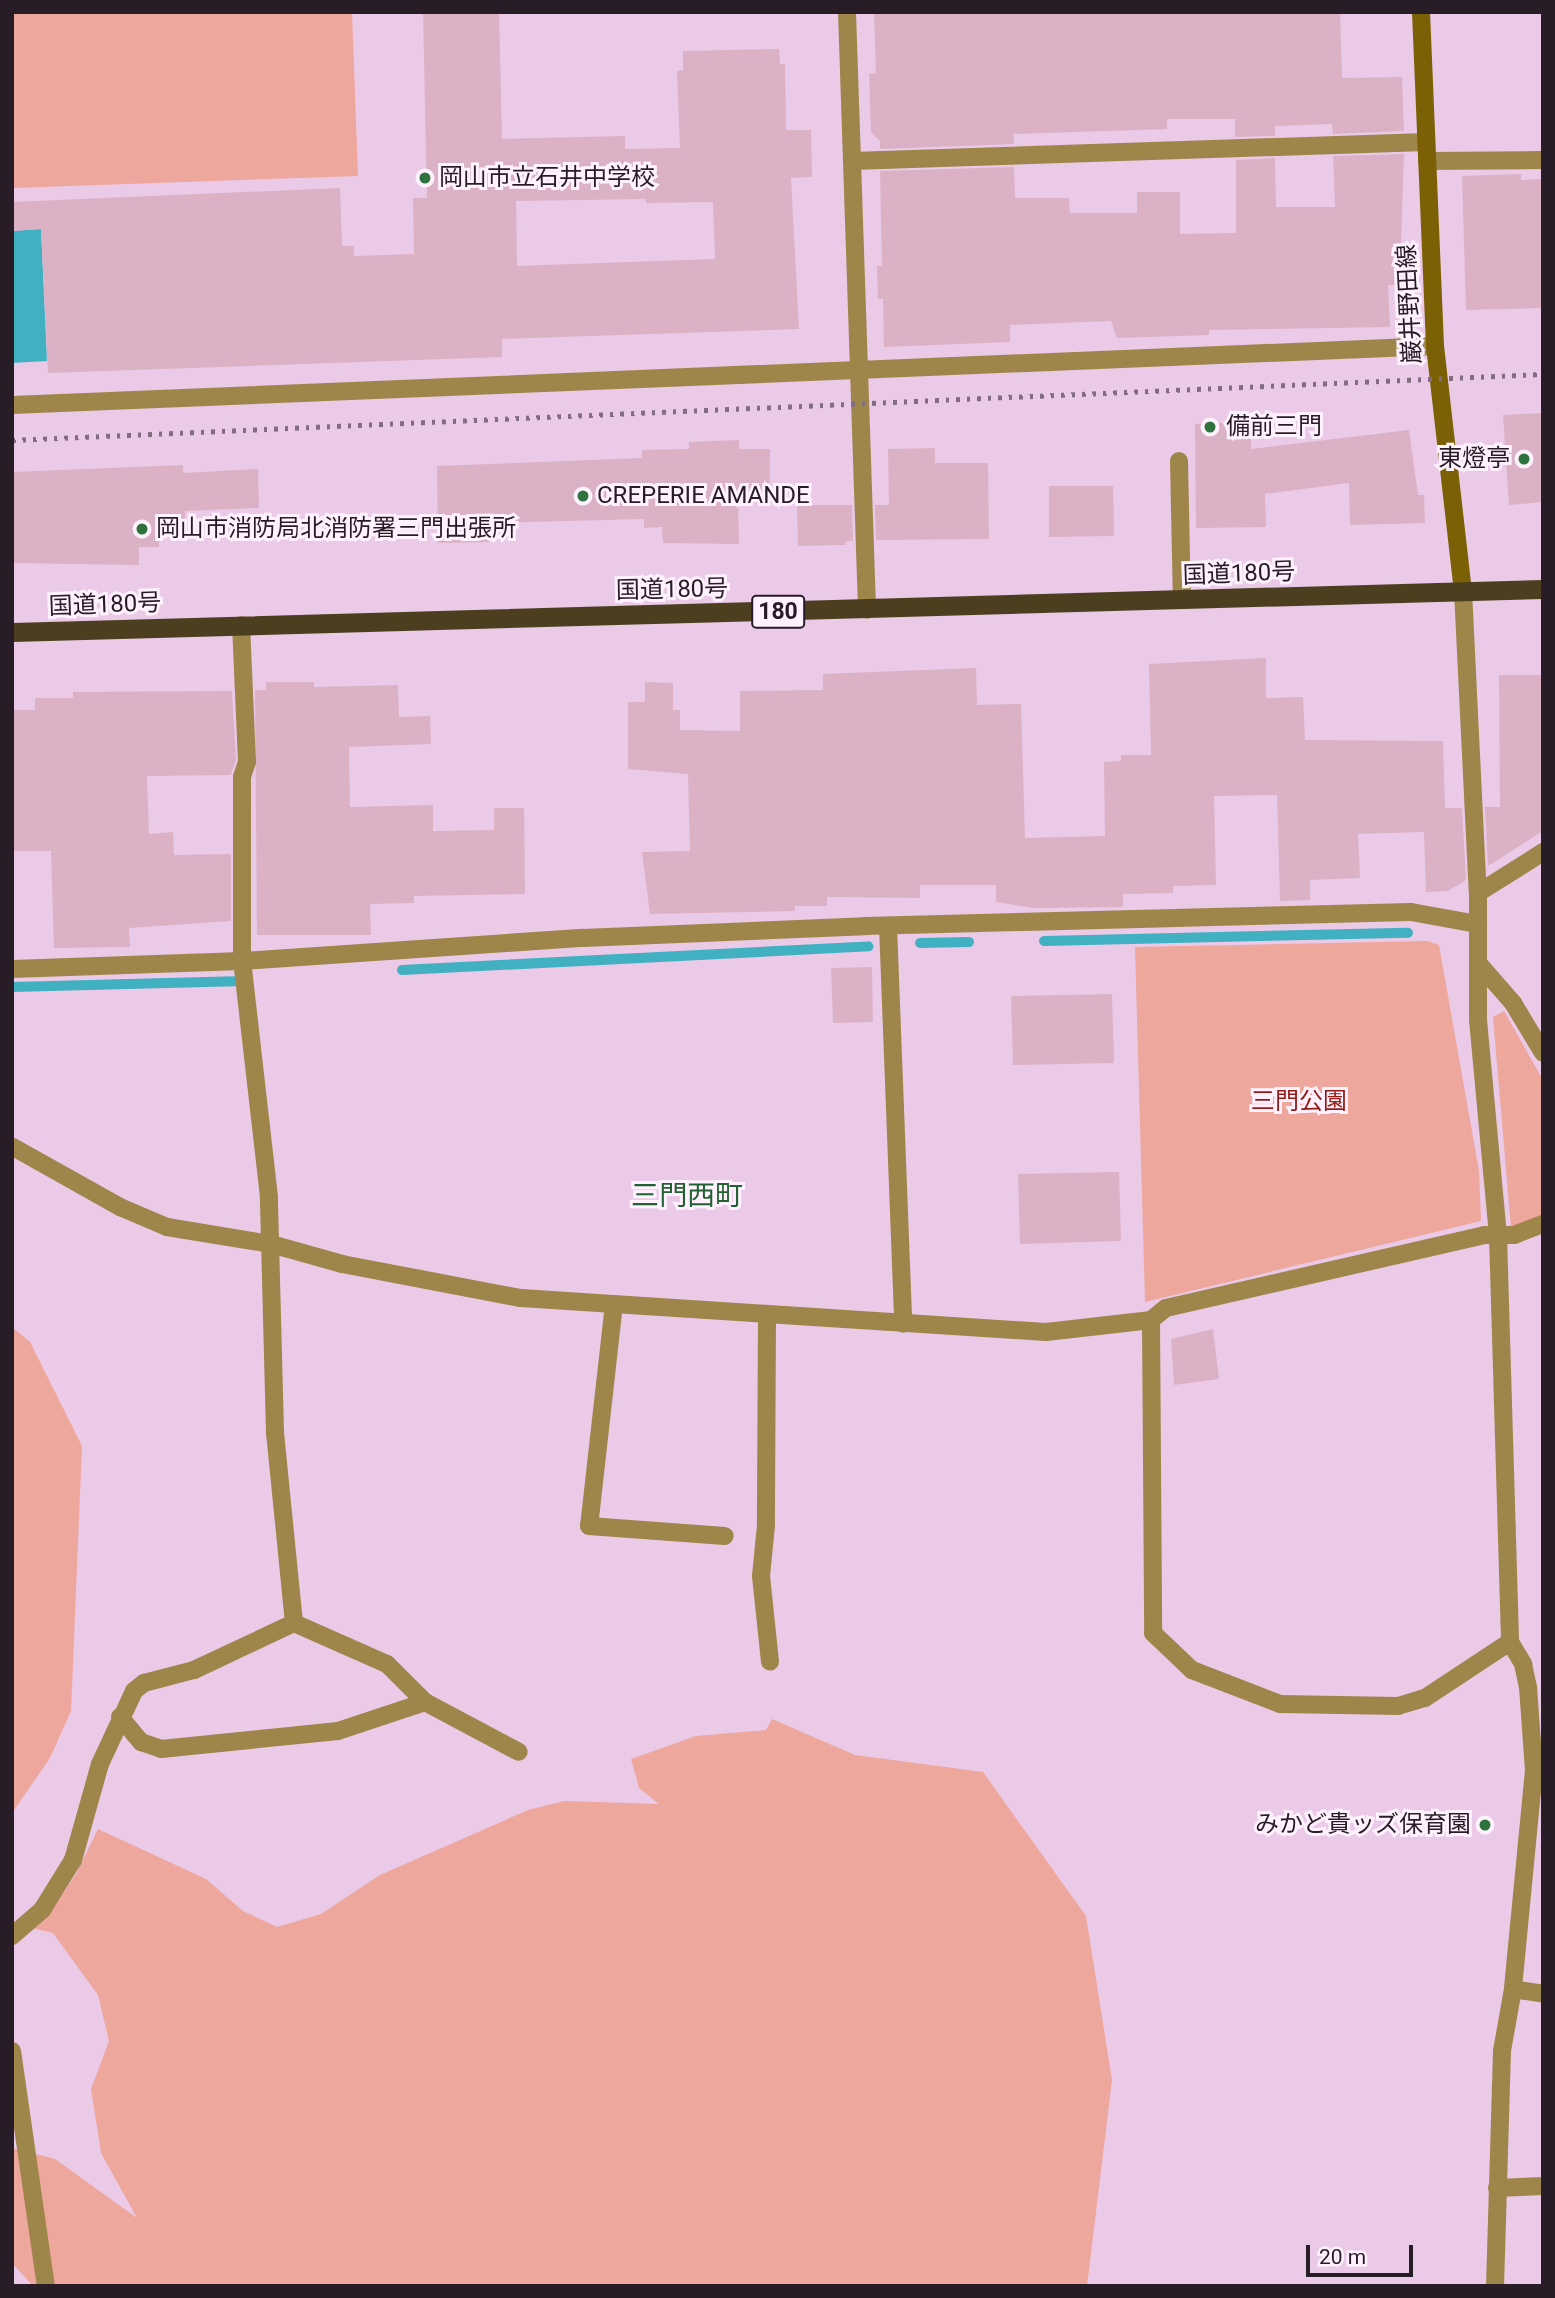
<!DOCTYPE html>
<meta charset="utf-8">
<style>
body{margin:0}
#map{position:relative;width:1555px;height:2298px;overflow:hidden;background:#eacae7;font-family:Roboto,"Noto Sans JP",sans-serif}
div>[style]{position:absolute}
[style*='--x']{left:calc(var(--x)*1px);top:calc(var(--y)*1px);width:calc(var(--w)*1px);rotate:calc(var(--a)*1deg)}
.green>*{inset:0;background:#eea79c}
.water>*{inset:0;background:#41b0c0}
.stream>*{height:10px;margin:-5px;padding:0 5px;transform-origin:5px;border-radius:5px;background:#41b0c0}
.building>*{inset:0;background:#dbb2c5}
.service>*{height:18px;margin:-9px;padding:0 9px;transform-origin:9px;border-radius:9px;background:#9e864b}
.minor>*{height:18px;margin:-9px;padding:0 9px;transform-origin:9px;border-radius:9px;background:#9e864b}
.secondary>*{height:18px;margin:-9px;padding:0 9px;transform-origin:9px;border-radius:9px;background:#7c6005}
.trunk>*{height:19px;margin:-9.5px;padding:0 9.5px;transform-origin:9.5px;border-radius:9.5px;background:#4b3f1f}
.rail>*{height:5px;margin-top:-2.5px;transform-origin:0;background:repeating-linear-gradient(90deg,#826d80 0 3.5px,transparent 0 10.5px)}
.dots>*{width:19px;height:19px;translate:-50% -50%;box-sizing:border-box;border:4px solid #fff2fe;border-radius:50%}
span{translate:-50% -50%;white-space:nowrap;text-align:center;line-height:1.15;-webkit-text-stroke:6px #fff2fe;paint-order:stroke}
.shield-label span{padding:2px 5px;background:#fff2fe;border:2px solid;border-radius:5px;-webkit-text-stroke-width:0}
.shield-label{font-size:23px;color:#281c27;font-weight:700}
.poi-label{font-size:24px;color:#281c27}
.left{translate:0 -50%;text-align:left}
.right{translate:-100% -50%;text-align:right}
.street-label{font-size:24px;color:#281c27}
.park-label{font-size:24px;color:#921914}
.quarter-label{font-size:28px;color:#226131}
.frame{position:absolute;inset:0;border:14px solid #281c27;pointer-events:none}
.scale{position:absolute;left:1306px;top:2245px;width:107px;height:32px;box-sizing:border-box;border:4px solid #281c27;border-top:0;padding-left:9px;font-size:21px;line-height:24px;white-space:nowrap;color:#281c27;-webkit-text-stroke:5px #fff2fe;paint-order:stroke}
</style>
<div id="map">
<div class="green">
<div style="clip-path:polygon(12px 12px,352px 12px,358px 176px,12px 188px)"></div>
<div style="clip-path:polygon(1427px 941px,1439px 945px,1479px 1171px,1481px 1221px,1145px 1302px,1135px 947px)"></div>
<div style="clip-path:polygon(1504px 1011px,1543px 1080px,1543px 1216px,1511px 1228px,1493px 1017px)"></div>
<div style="clip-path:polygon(12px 1327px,30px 1342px,82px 1446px,71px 1711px,50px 1758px,12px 1813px)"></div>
<div style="clip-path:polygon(772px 1719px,855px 1755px,983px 1772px,1086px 1916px,1112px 2080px,1087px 2286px,33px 2286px,12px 2263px,12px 2148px,55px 2159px,137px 2218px,101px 2153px,91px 2089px,109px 2041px,98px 1995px,53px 1933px,32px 1928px,54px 1907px,76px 1874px,98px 1829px,206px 1879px,243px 1911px,277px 1927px,321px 1914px,380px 1875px,528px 1810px,564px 1801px,659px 1804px,639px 1788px,631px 1759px,696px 1736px,766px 1730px)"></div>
</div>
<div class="water">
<div style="clip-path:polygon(41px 229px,47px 361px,12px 363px,12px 231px)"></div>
</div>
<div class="stream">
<div style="--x:1044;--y:941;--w:364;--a:-1.3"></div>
<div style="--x:920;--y:943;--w:49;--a:-1.2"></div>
<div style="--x:402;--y:970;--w:467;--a:-2.9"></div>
<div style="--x:12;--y:987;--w:223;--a:-1.5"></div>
</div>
<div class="building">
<div style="clip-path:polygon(evenodd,423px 12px,499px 12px,502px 139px,625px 136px,625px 149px,680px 148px,677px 71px,683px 70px,683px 51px,779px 49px,780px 64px,785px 64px,786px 130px,811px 130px,812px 177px,791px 178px,799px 329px,502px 339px,502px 357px,48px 373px,41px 229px,12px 231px,12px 202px,340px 188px,342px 246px,354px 246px,354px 256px,414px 254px,413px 198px,427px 198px,423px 12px,646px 199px,646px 203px,713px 202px,715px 259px,517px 266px,516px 201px,646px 199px)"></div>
<div style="clip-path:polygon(874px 12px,1340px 12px,1342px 78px,1402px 77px,1404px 131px,1333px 134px,1332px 124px,1275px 126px,1275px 136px,1235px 137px,1235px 119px,1167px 119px,1167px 129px,1013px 134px,1014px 144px,880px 149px,880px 141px,871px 132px,869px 74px,876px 73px)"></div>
<div style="clip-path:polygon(1404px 154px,1401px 245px,1409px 245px,1409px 285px,1388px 285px,1390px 327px,1209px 330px,1209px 335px,1117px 338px,1111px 321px,1010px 325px,1010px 342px,884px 347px,883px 299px,878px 299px,877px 266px,882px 266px,880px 171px,1014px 167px,1015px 198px,1069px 198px,1070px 213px,1137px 213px,1137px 192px,1180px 192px,1180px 234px,1236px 233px,1236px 160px,1275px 158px,1276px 207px,1335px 207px,1333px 156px)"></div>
<div style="clip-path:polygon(1521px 174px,1521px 180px,1543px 179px,1543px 308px,1466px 310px,1462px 176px)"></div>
<div style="clip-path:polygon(1543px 413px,1543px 502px,1509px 505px,1503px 415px)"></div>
<div style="clip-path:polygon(1251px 422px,1251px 449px,1409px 430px,1418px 495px,1424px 495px,1425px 523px,1350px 525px,1349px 483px,1265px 494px,1266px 527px,1196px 528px,1195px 424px)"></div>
<div style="clip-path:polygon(739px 440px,739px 449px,770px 449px,770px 503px,738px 502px,739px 544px,663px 543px,662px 527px,644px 528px,644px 519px,490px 523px,490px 542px,438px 543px,437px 466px,642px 458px,642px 450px,689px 449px,689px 442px)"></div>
<div style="clip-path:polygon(935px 448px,935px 463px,988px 463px,989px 539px,876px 540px,875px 505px,889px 505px,888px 449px)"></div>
<div style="clip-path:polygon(183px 465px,183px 473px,258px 469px,259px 508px,185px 511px,185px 521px,158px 522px,159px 547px,139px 547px,139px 565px,12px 563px,12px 472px)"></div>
<div style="clip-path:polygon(1049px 486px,1113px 486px,1114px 536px,1049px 537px)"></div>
<div style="clip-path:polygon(797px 505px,852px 505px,853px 541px,845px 541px,846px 545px,798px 546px)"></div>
<div style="clip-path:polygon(1266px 658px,1266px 698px,1303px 697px,1305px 740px,1443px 741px,1445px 808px,1462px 808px,1466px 880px,1448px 891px,1426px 892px,1424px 832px,1358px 834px,1360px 878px,1310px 880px,1310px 900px,1280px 901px,1277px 795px,1214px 796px,1216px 885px,1173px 886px,1173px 893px,1123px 894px,1123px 907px,1033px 908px,996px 902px,996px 885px,920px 885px,920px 898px,827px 897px,827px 906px,795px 906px,795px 911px,650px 914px,642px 852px,690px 851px,688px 774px,628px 769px,628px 702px,645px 702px,645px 682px,673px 683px,673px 710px,680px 710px,680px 730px,740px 731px,740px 691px,823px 690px,823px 674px,976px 668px,977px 705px,1021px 704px,1025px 838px,1105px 836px,1104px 762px,1121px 761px,1121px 755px,1151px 755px,1149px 664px)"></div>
<div style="clip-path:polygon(1499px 675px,1543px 675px,1543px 831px,1488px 866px,1485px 807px,1500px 807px)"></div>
<div style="clip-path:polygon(266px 682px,314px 682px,314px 687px,398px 685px,399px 717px,430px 716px,431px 744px,349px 747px,350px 807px,433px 805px,433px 831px,494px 830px,494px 808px,524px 808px,525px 894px,414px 896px,414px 903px,370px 904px,371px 935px,257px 935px,255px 690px,266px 690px)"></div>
<div style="clip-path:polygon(232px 691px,236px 760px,231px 775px,147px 776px,149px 834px,173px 832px,174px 855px,231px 854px,231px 921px,129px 928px,130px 947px,54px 948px,51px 851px,12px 851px,12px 710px,35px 710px,35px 698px,73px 698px,73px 692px)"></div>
<div style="clip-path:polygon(872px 967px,873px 1022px,833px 1023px,831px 968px)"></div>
<div style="clip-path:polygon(1112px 994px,1114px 1063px,1013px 1065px,1011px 996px)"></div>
<div style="clip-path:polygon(1119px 1172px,1121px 1241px,1020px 1244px,1018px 1174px)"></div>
<div style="clip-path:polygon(1213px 1329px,1219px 1379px,1174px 1385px,1171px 1339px)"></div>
</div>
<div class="service">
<div style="--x:1513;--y:1989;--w:30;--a:9"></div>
</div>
<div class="minor">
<div style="--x:847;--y:12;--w:598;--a:88.08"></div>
<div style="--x:852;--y:161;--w:574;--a:-1.9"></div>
<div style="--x:1427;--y:161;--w:116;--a:-0.5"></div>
<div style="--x:12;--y:405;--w:1424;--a:-2.37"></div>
<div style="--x:1179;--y:461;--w:139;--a:88.8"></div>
<div style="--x:1463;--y:591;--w:302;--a:87.2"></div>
<div style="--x:1478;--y:893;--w:127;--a:90"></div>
<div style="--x:1478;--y:1020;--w:216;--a:84.7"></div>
<div style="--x:1498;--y:1235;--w:407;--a:88.3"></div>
<div style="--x:1510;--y:1642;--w:26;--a:59"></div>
<div style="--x:1523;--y:1664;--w:24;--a:78"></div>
<div style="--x:1528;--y:1687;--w:83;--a:85.9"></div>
<div style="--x:1534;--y:1770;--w:220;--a:95.5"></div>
<div style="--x:1513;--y:1989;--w:63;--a:100.1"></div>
<div style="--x:1502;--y:2051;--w:235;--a:91.7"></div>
<div style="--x:1478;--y:893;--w:77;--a:-32.2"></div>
<div style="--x:888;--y:926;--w:398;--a:87.8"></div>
<div style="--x:1478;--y:963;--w:53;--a:48.8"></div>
<div style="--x:1513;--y:1003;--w:58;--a:59"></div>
<div style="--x:12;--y:969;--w:230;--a:-2"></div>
<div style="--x:242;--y:961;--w:342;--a:-3.9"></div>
<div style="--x:583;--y:938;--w:282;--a:-2.4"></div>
<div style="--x:865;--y:926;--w:546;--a:-1.47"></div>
<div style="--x:1411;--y:912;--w:68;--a:10.2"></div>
<div style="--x:13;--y:1147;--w:123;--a:29.3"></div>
<div style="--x:120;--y:1207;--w:51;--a:23.1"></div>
<div style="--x:167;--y:1227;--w:105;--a:9.3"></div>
<div style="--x:271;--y:1244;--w:74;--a:15.7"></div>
<div style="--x:342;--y:1264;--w:182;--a:10.8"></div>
<div style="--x:521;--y:1298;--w:526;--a:3.71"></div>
<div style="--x:1046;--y:1332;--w:106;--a:-6.5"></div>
<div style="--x:1151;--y:1320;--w:19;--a:-39"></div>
<div style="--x:1166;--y:1308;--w:326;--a:-12.9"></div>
<div style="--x:1484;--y:1235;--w:30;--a:0"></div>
<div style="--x:1514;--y:1235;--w:31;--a:-21"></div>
<div style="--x:614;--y:1304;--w:223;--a:96.4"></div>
<div style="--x:589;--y:1526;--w:136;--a:4.2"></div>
<div style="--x:767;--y:1315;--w:210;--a:90.3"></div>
<div style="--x:766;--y:1525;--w:51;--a:95.6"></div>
<div style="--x:761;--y:1576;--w:86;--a:84"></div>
<div style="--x:1151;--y:1320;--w:313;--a:89.6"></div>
<div style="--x:1153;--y:1633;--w:54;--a:43.5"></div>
<div style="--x:1192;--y:1670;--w:94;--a:21.1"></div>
<div style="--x:1280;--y:1704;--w:118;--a:1"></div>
<div style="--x:1398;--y:1706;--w:28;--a:-17"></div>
<div style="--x:1425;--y:1698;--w:102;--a:-33.4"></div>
<div style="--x:294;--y:1623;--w:102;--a:23.8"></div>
<div style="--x:387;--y:1664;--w:54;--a:45"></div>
<div style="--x:425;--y:1702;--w:106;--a:28"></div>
<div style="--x:120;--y:1717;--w:33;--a:50"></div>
<div style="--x:141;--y:1742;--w:21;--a:19"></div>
<div style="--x:161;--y:1749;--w:178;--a:-5.8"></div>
<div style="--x:338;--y:1731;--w:92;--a:-18.4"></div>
<div style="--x:12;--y:1936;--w:40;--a:-41"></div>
<div style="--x:42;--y:1910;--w:59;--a:-58.2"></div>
<div style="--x:73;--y:1860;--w:100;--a:-74.3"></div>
<div style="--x:100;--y:1764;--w:81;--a:-65"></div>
<div style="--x:134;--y:1691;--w:13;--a:-39"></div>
<div style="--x:144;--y:1683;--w:52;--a:-14.6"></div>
<div style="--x:194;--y:1670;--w:110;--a:-25.2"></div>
<div style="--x:294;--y:1623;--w:192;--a:-95.7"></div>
<div style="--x:275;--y:1432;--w:235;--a:-91.5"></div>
<div style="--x:269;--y:1197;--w:238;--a:-96.5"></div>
<div style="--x:242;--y:961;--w:184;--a:-90"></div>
<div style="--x:242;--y:777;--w:16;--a:-72"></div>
<div style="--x:247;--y:762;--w:137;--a:-92.5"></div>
<div style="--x:12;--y:2051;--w:237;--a:81.8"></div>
<div style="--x:1497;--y:2188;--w:46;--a:-2.5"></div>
</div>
<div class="secondary">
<div style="--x:1421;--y:12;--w:334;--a:87.6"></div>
<div style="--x:1435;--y:346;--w:247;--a:83.5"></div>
</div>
<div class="trunk">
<div style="--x:12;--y:632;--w:1532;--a:-1.61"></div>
</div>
<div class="rail">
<div style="--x:12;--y:440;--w:1532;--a:-2.47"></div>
</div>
<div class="dots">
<div style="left:425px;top:178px;background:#2e723d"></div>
<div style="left:1210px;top:427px;background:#2e723d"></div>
<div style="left:1524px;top:459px;background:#2e723d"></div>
<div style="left:583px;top:496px;background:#2e723d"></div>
<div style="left:142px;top:529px;background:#2e723d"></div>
<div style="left:1485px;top:1825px;background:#2e723d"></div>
</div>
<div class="shield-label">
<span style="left:778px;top:612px">180</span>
</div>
<div class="poi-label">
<span class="left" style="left:439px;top:178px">岡山市立石井中学校</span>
<span class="left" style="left:1226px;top:427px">備前三門</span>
<span class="right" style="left:1510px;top:459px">東燈亭</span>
<span class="left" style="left:597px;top:496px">CREPERIE AMANDE</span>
<span class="left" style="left:156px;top:529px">岡山市消防局北消防署三門出張所</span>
<span class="right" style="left:1471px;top:1825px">みかど貴ッズ保育園</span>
</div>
<div class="street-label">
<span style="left:1410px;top:304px;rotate:-93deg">巌井野田線</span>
<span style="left:1239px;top:574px;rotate:-2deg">国道180号</span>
<span style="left:672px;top:590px;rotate:-1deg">国道180号</span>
<span style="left:105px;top:605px;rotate:-2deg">国道180号</span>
</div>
<div class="park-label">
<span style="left:1299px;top:1102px">三門公園</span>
</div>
<div class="quarter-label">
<span style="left:687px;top:1196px">三門西町</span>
</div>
<div class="frame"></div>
<div class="scale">20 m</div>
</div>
